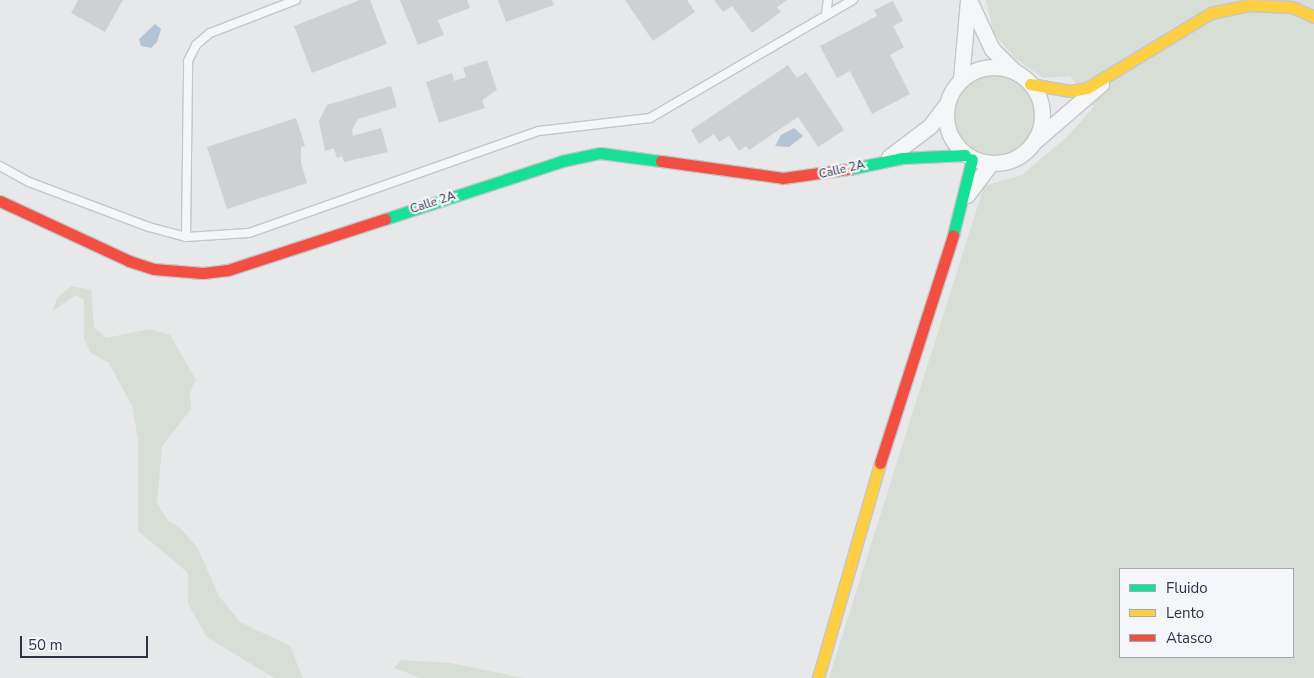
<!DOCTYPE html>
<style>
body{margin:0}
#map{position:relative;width:1314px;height:678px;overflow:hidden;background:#e6e8ea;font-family:"Nunito Sans",sans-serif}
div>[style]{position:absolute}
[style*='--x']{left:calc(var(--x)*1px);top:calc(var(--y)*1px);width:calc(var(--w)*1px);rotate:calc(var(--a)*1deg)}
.green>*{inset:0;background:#d6ded6}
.round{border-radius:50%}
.water>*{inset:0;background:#b4c4d5}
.building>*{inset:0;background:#ced0d3}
.roads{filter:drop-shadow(1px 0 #c4c6c8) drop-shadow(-1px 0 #c4c6c8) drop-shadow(0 1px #c4c6c8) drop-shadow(0 -1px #c4c6c8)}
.lane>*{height:8px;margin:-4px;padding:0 4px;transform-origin:4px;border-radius:4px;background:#f5f6f7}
.street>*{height:15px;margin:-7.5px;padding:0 7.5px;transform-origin:7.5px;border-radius:7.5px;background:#f5f6f7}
.street>.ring{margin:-7.5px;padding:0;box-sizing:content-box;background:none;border:15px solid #f5f6f7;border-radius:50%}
.fast>*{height:11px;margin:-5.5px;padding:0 5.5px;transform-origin:5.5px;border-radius:5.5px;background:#16e098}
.slow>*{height:11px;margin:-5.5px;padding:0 5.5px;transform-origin:5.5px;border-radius:5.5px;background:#ffcf43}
.jam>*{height:11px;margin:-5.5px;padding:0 5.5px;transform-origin:5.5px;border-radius:5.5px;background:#f24e42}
span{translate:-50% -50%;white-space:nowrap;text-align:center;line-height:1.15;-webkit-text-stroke:4.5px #f4f6f9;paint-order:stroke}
.street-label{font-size:12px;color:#2b3445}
.legend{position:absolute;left:1119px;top:568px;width:175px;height:90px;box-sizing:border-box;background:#f4f6f9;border:1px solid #a4a8b1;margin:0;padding:6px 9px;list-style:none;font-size:15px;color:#2b3445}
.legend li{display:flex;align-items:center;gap:10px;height:25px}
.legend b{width:25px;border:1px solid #a4a8b1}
.scale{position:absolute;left:20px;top:636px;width:128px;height:22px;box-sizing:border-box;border:2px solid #2b3445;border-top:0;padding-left:6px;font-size:15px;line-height:18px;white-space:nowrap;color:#2b3445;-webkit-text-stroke:4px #f4f6f9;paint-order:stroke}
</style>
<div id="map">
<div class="green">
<div style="clip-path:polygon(evenodd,986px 0,1314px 0,1314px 678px,829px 678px,984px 186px,1022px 175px,1068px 136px,1094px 107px,1070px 76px,1043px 78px,1016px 59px,994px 34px,986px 0,1120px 569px,1293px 569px,1293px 657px,1120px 657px,1120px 569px)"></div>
<div class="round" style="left:946px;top:67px;width:96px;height:96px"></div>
<div style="clip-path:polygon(71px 286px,91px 290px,94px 327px,106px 338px,150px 329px,170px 335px,196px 380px,190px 392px,191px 409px,162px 446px,157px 503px,168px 521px,180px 528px,197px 547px,219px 596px,240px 622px,290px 646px,303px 678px,274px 678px,207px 637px,188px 604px,188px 573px,138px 531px,138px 439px,132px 406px,109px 363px,91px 353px,84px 339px,84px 300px,76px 295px,53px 311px,57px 298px)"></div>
<div style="clip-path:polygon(401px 660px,450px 663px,523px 678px,421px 678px,394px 668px)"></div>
</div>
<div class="water">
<div style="clip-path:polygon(155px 24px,161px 29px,157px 42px,151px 48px,141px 46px,139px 39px)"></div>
<div style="clip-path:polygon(794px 128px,803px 136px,789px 147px,775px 146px,781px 135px)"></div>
</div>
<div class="building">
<div style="clip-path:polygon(78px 0,123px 0,105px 32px,71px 13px)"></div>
<div style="clip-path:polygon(360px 0,370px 0,387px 44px,312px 73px,294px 26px)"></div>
<div style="clip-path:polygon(400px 0,467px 0,470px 8px,438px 20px,444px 35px,418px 45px)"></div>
<div style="clip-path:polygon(498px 0,552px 0,554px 5px,506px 22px)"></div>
<div style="clip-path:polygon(625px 0,687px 0,695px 12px,653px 41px)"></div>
<div style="clip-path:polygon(714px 0,787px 0,777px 7px,781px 12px,752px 33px,732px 6px,723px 12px)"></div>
<div style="clip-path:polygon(893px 1px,903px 21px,893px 26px,904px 47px,890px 55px,910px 94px,872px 114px,850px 71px,837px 78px,820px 46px,877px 16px,874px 10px)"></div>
<div style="clip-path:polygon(487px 60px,497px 90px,482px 100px,485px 108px,439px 123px,426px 82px,452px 73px,454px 81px,466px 77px,463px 68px)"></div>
<div style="clip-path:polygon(788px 65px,797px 78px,806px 72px,844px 130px,818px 147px,798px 117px,749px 150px,746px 146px,739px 151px,729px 136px,719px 142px,714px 134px,699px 144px,691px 130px)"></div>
<div style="clip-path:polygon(391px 86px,397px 107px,358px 119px,352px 130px,353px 136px,381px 128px,388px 152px,344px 162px,342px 156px,337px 158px,334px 148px,325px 151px,319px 121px,327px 105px)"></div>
<div style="clip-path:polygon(296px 118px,305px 146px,301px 147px,301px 163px,307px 183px,227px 209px,207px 147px)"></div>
</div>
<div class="roads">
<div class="lane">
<div style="--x:826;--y:14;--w:14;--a:-82"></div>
<div style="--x:0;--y:166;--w:33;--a:29"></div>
<div style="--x:29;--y:182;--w:128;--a:20.6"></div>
<div style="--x:149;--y:227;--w:38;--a:15"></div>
<div style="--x:186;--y:237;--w:63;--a:-3.6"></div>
<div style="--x:249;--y:233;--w:307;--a:-19.4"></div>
<div style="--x:539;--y:131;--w:112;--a:-6.7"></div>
<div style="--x:650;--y:118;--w:235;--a:-30.2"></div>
<div style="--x:186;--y:237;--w:176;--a:-89.3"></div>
<div style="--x:188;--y:61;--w:18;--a:-63"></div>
<div style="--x:196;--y:45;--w:18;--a:-41"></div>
<div style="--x:210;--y:33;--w:92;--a:-21"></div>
</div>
<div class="street">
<div style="--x:969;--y:0;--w:54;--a:64.9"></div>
<div style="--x:992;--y:49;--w:31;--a:45"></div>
<div class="ring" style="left:946px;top:67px;width:81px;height:81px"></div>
<div style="--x:961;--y:79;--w:78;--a:-84.9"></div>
<div style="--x:1036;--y:140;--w:86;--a:-40.7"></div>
<div style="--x:889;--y:157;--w:51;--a:-37.1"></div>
<div style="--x:930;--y:126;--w:26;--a:-53"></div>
<div style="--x:967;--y:195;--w:39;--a:-53"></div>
</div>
<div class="fast">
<div style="--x:849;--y:169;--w:54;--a:-11.7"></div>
<div style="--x:902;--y:158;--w:63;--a:-2.7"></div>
<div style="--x:385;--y:219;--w:186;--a:-18.1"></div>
<div style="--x:562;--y:161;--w:39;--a:-12"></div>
<div style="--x:600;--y:153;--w:62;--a:7.5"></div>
<div style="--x:953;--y:235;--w:78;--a:-76"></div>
</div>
<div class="slow">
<div style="--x:1030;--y:84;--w:42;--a:9.7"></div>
<div style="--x:1071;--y:91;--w:16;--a:-11"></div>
<div style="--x:1087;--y:88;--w:145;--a:-31.2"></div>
<div style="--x:1211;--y:13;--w:39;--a:-12"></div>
<div style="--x:1249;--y:5;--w:43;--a:2.7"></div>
<div style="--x:1292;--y:7;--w:24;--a:24"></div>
<div style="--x:818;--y:678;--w:224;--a:-73.9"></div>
</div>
<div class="jam">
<div style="--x:661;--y:161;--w:123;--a:7.9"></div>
<div style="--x:783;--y:178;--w:67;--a:-7.8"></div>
<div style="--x:0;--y:201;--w:142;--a:24.9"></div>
<div style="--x:129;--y:261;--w:26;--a:18"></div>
<div style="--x:154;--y:269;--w:49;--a:4.7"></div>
<div style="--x:203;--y:273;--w:25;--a:-7"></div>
<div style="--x:228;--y:270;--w:165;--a:-18"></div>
<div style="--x:880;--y:463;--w:239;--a:-72.2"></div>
</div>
</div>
<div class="street-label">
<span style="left:842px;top:170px;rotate:-13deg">Calle 2A</span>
<span style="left:433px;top:203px;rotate:-18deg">Calle 2A</span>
</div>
<ul class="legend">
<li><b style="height:6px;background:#16e098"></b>Fluido</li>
<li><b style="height:6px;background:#ffcf43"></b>Lento</li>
<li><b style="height:6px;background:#f24e42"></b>Atasco</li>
</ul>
<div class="scale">50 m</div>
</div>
